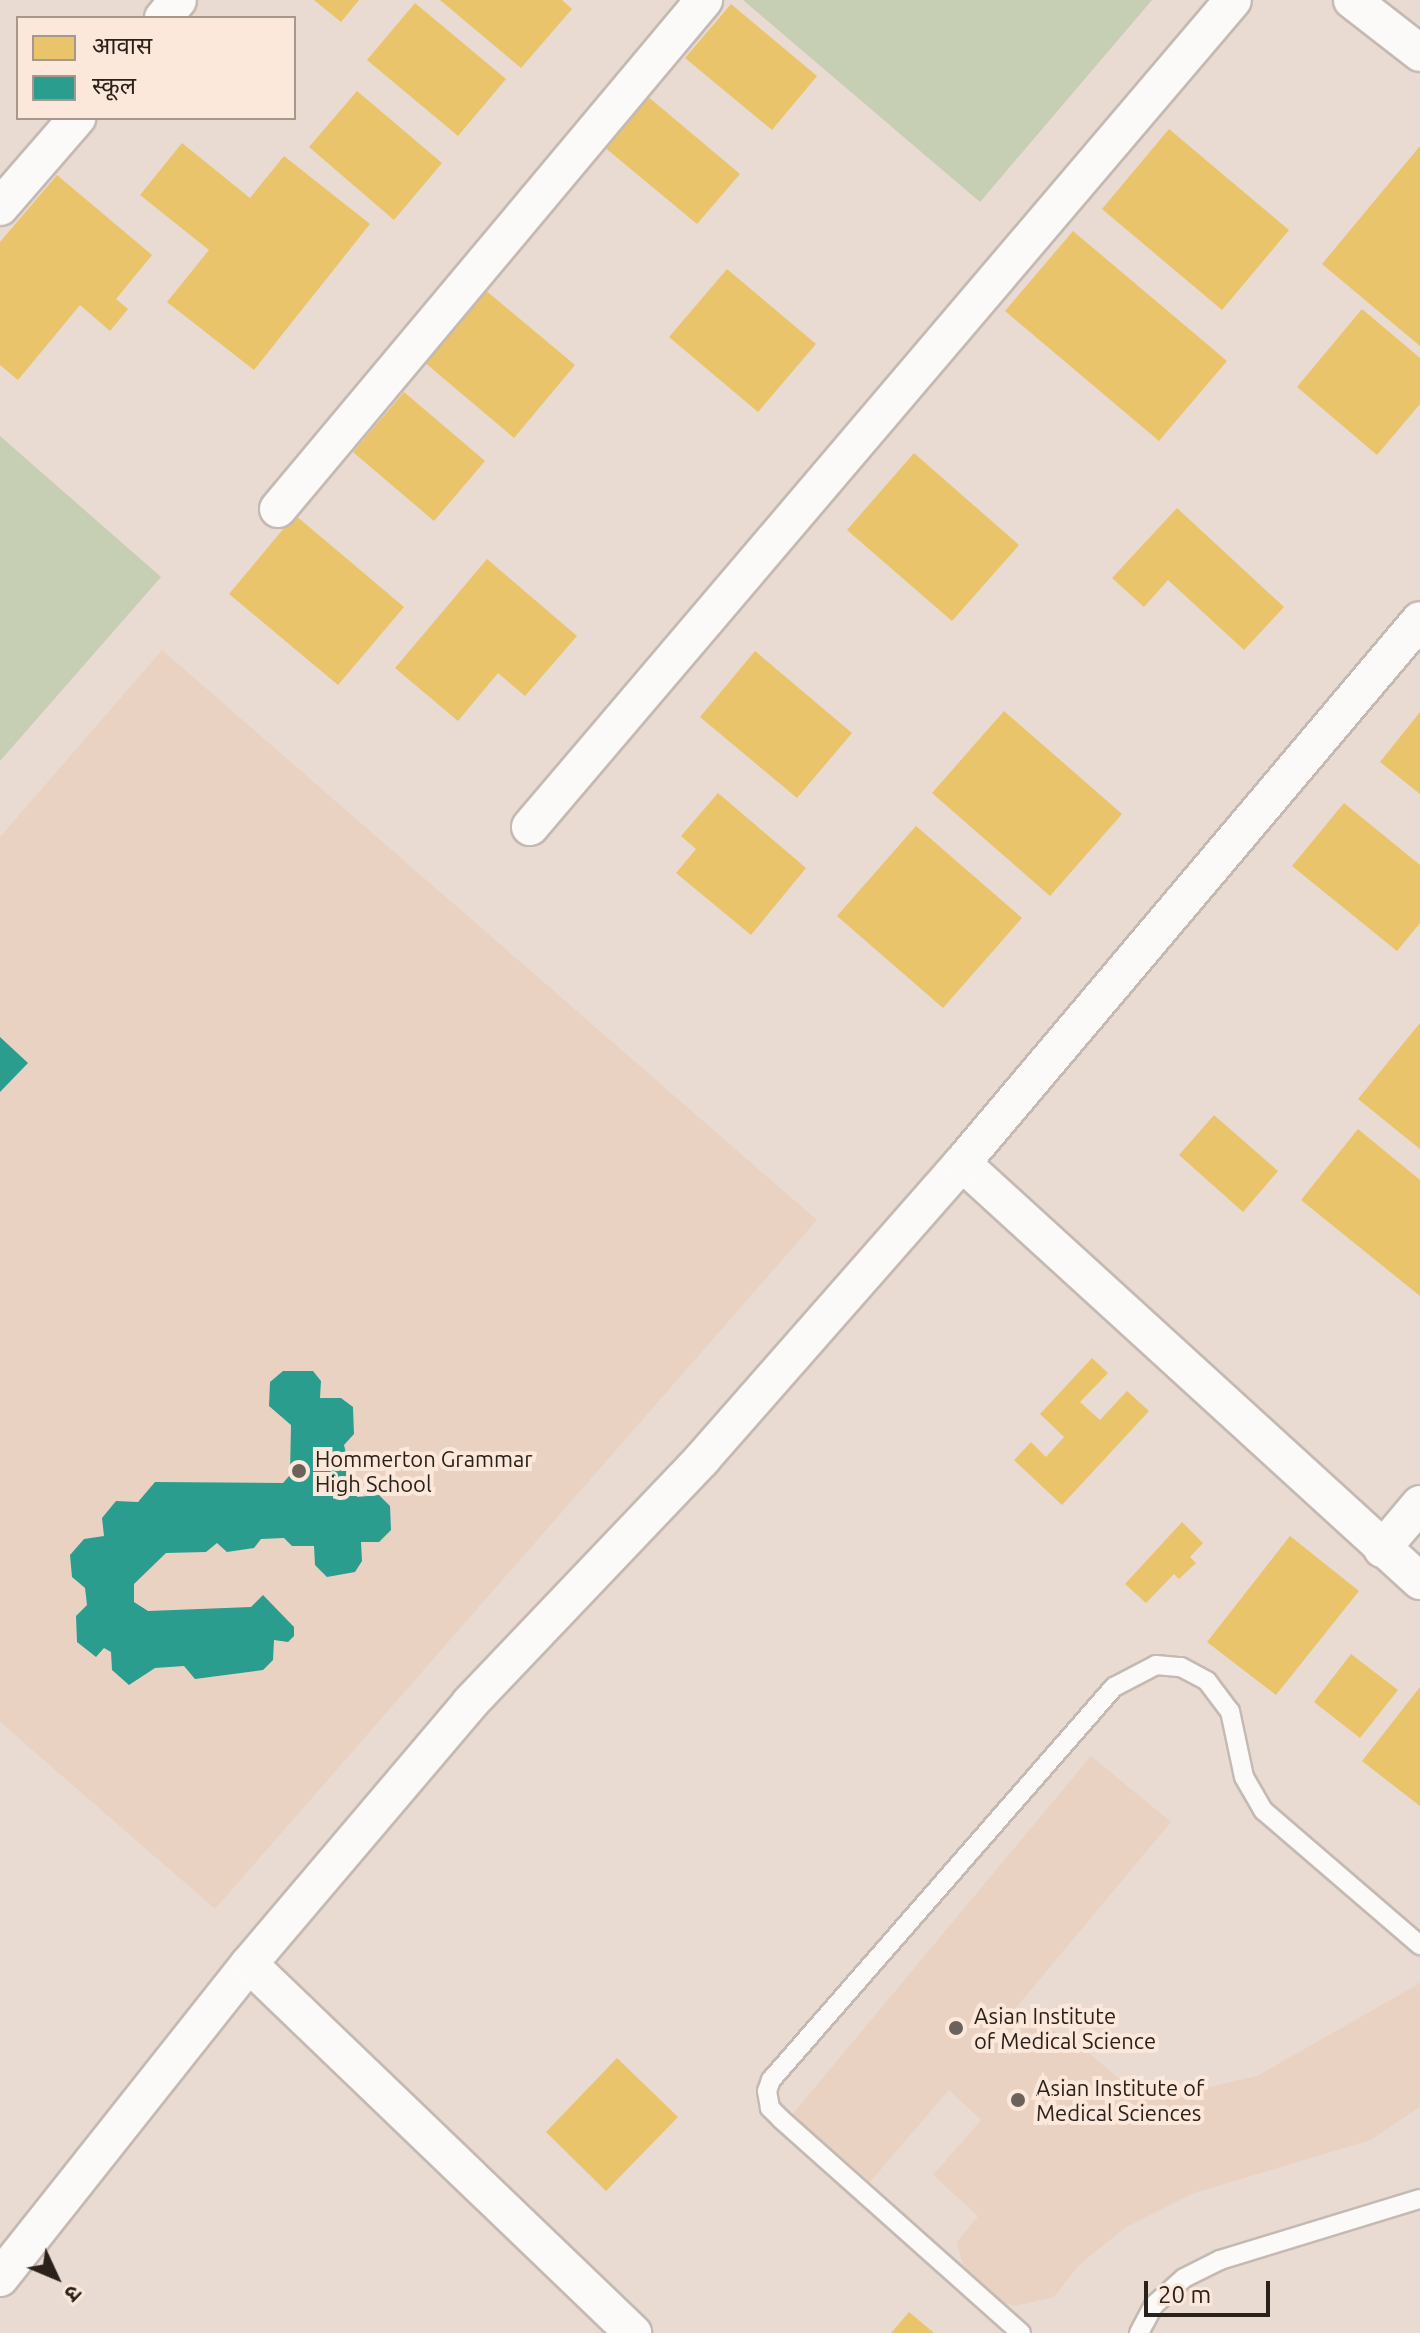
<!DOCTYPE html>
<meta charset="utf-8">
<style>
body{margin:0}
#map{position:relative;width:1420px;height:2333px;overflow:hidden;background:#e9dbd2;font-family:Ubuntu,"Noto Sans Devanagari",sans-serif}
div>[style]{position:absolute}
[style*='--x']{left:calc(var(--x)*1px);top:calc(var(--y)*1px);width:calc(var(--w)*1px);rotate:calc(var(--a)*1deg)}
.built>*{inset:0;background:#ead2c3}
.green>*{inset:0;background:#c6ceb3}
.homes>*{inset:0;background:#e9c46a}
.schools>*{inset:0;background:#2a9d8f}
.roads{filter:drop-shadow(2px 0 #c5bab3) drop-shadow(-2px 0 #c5bab3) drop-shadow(0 2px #c5bab3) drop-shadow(0 -2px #c5bab3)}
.service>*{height:18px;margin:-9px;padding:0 9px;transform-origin:9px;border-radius:9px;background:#fcfaf8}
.minor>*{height:36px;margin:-18px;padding:0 18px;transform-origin:18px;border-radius:18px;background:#fcfaf8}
.dots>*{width:22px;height:22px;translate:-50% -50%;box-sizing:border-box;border:4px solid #fbe8da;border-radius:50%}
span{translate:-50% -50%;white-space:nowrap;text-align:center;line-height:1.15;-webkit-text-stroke:8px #fbe8da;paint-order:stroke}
.poi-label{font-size:22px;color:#2a211b}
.left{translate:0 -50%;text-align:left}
.legend{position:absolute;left:16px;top:16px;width:280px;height:104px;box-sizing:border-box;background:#fbe8da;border:2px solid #a7988e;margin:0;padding:10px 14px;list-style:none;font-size:24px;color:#2a211b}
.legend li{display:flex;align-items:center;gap:16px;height:40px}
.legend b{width:40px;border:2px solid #a7988e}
.north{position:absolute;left:16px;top:2237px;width:80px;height:80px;-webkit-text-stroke:6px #fbe8da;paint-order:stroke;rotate:134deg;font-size:22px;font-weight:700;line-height:32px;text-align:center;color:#2a211b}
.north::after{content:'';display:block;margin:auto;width:28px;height:36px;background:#2a211b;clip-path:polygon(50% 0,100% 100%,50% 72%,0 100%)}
.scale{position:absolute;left:1144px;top:2281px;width:126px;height:36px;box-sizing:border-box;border:4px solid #2a211b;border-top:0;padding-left:10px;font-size:24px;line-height:28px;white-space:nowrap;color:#2a211b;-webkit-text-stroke:6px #fbe8da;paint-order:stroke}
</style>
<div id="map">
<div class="built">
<div style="clip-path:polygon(162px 650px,817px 1220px,215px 1909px,0 1722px,0 837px)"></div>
<div style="clip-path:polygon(1091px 1756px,1171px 1822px,1015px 2009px,1082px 2047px,1138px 2095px,1201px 2089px,1257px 2076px,1420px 1983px,1420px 2107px,1371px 2140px,1191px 2194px,1125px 2228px,1079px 2265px,1054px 2297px,1015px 2306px,986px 2298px,964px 2270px,957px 2242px,978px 2216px,933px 2175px,981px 2120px,949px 2090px,870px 2182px,791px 2116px)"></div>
</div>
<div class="green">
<div style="clip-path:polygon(743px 0,1152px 0,980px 202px)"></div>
<div style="clip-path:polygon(0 436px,161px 577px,0 761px)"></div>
</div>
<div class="homes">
<div style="clip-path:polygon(314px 0,359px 0,341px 22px)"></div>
<div style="clip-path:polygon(440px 0,562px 0,572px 9px,521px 68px)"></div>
<div style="clip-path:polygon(415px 3px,506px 79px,458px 136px,367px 60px)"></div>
<div style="clip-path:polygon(731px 4px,817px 76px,772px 130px,685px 58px)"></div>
<div style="clip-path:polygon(357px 91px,442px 163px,394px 220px,309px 147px)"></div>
<div style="clip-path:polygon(646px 95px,740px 174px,697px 224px,603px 146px)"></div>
<div style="clip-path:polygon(1169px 129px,1289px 230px,1222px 310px,1102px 209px)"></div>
<div style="clip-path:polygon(182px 143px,250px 198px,284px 156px,370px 224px,254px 370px,167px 302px,209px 250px,140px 195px)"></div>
<div style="clip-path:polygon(1420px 146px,1420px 346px,1322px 264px)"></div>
<div style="clip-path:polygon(57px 175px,152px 255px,116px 299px,128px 309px,110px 331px,80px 305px,18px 380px,0 365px,0 242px)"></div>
<div style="clip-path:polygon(1073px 231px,1227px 361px,1159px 441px,1005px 311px)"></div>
<div style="clip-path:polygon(727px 269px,816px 344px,758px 412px,669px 337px)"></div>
<div style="clip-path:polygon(478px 284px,575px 365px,514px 438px,417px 356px)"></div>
<div style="clip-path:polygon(1362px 309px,1420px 358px,1420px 404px,1377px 455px,1297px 387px)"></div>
<div style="clip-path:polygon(404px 392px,485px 461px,434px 521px,353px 452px)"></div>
<div style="clip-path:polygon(914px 453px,1019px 545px,952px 621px,847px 530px)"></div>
<div style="clip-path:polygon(1177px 508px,1284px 607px,1244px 650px,1168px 580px,1144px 607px,1112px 578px)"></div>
<div style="clip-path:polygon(295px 515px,404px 607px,338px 685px,229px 594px)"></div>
<div style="clip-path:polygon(487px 559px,577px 636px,525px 696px,498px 673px,458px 721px,395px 668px)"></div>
<div style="clip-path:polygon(755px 651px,852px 733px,797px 798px,700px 717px)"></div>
<div style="clip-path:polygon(1004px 711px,1122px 814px,1050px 896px,932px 793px)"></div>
<div style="clip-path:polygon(1420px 712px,1420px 794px,1380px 762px)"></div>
<div style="clip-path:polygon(718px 793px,806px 868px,751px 935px,676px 873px,696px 849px,681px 836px)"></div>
<div style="clip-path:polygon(1344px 803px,1420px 865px,1420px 923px,1397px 951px,1292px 866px)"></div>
<div style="clip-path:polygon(916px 826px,1022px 918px,943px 1008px,837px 916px)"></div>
<div style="clip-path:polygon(1420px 1023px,1420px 1149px,1358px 1099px)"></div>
<div style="clip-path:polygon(1214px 1115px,1278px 1171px,1243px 1212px,1179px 1155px)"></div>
<div style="clip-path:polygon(1358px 1129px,1420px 1180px,1420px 1296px,1301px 1200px)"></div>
<div style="clip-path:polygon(1092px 1358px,1108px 1373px,1080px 1402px,1100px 1420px,1127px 1391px,1149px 1411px,1062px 1505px,1014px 1460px,1031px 1442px,1046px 1457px,1064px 1437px,1040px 1414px)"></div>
<div style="clip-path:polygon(1182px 1522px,1203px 1543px,1190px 1557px,1196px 1563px,1179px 1579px,1174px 1574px,1146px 1603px,1125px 1584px)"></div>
<div style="clip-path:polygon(1290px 1536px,1359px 1591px,1276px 1695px,1207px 1642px)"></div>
<div style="clip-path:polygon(1351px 1654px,1398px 1690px,1360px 1738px,1314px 1702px)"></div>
<div style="clip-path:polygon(1420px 1687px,1420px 1806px,1362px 1761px)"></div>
<div style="clip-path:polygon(617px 2058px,678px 2117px,606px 2191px,546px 2132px)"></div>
<div style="clip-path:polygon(909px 2312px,934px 2333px,891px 2333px)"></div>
</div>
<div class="schools">
<div style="clip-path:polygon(0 1037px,28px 1063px,0 1092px)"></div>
<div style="clip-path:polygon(283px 1371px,313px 1371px,321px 1381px,320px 1398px,341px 1398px,353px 1407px,354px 1434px,344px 1445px,357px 1497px,379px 1495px,390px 1506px,391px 1530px,379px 1542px,361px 1542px,362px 1561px,355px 1572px,327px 1577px,315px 1565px,314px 1546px,292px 1546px,284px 1538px,261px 1539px,254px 1548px,227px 1552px,217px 1543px,206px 1552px,166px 1553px,134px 1584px,134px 1602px,148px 1611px,251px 1607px,263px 1595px,294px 1627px,294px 1636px,288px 1642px,274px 1640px,273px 1660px,263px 1670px,195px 1679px,184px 1666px,155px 1668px,129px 1685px,112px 1670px,111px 1652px,104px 1648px,96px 1657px,77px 1642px,76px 1616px,87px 1605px,85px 1588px,72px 1577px,70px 1555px,84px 1539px,104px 1536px,102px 1518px,116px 1501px,138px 1502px,155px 1482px,283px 1483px,290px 1475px,291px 1425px,269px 1406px,270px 1382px)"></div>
</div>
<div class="roads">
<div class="service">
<div style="--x:1021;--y:2333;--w:322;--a:-138.3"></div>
<div style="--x:781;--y:2119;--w:16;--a:-135"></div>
<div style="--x:770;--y:2108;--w:17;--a:-100"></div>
<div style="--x:767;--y:2091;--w:12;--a:-70"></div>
<div style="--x:771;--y:2080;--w:522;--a:-48.89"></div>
<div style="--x:1114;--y:1687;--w:47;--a:-27.6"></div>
<div style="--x:1156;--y:1665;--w:25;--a:5"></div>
<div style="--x:1181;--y:1667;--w:30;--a:28"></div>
<div style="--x:1207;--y:1681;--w:38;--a:53"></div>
<div style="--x:1230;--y:1711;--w:67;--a:78"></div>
<div style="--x:1244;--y:1777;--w:39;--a:60"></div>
<div style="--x:1264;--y:1811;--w:206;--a:40.7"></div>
<div style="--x:1139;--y:2333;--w:32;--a:-62"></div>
<div style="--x:1154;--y:2305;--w:40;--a:-42"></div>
<div style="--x:1184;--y:2278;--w:40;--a:-26.6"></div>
<div style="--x:1220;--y:2260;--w:209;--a:-17"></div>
</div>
<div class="minor">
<div style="--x:1352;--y:0;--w:86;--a:37.9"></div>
<div style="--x:163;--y:18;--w:23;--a:-50"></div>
<div style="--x:0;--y:207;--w:118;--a:-49.1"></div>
<div style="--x:278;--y:509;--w:664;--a:-50.07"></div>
<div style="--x:530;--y:827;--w:1085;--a:-49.63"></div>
<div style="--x:962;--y:1163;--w:620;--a:42.39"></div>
<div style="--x:1382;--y:1549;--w:59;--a:-49.8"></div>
<div style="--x:249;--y:1964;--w:533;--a:43.86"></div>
<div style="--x:0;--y:2278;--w:401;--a:-51.6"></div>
<div style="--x:249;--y:1964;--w:342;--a:-49.7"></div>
<div style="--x:470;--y:1703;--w:337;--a:-46.4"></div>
<div style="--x:702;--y:1459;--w:394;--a:-48.7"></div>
<div style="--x:962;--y:1163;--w:710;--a:-49.85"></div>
</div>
</div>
<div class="dots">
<div style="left:299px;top:1471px;background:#6d625b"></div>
<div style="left:956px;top:2028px;background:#6d625b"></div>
<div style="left:1018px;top:2100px;background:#6d625b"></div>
</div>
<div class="poi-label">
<span class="left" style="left:315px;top:1471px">Hommerton Grammar<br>High School</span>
<span class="left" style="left:974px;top:2028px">Asian Institute<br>of Medical Science</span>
<span class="left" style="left:1036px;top:2100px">Asian Institute of<br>Medical Sciences</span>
</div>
<ul class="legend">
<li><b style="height:22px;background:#e9c46a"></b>आवास</li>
<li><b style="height:22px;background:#2a9d8f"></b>स्कूल</li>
</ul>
<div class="north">उ</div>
<div class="scale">20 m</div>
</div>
